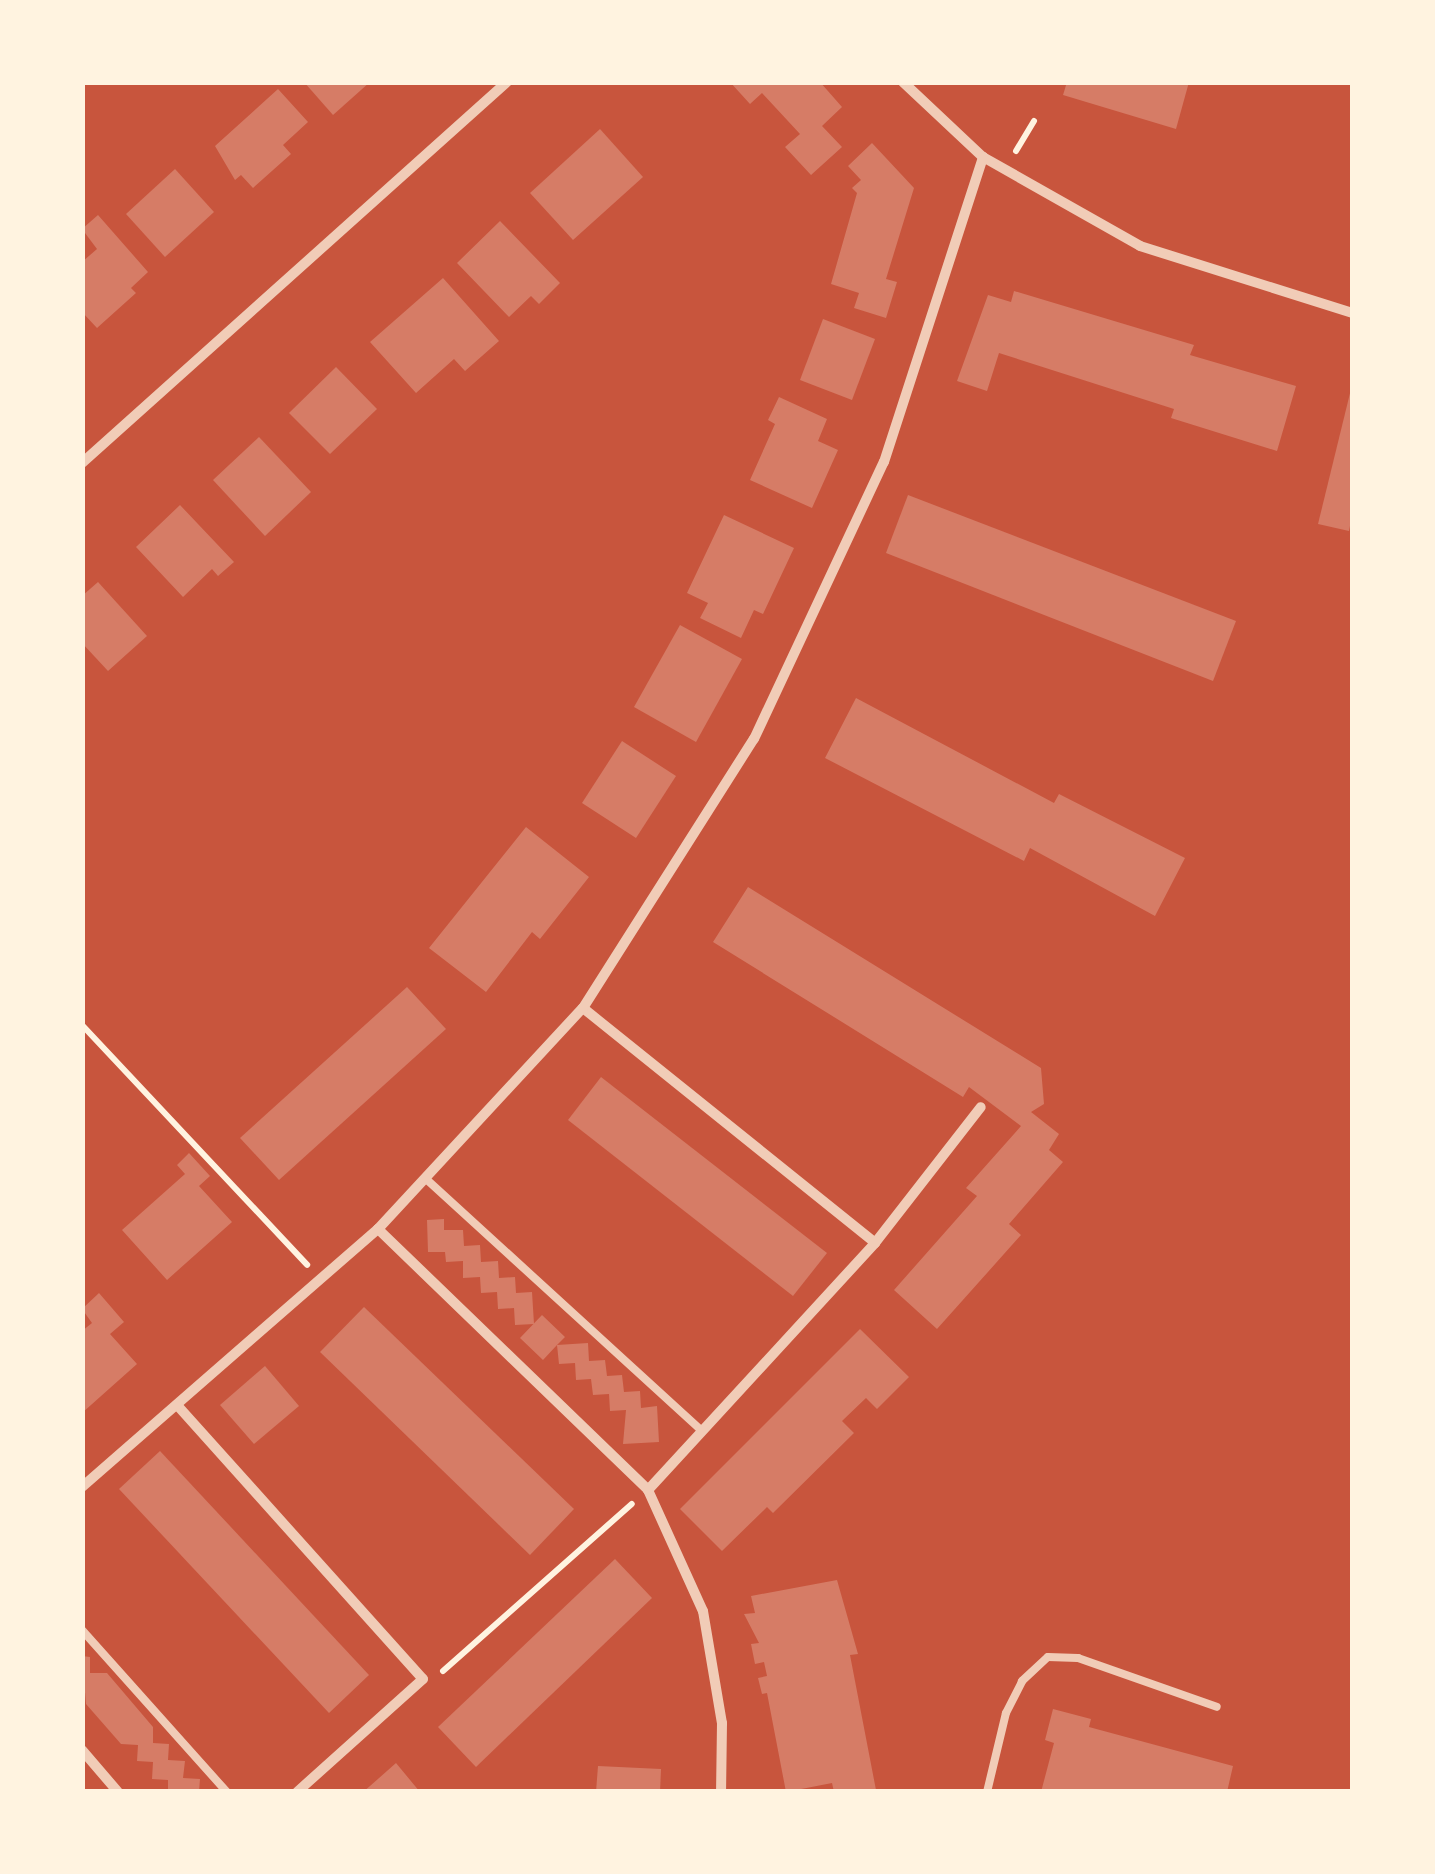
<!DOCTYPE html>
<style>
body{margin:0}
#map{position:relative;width:1435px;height:1874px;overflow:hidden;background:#c8553d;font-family:"IBM Plex Sans",sans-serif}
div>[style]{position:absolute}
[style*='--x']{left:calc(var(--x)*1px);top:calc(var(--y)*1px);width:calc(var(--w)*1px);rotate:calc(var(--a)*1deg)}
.building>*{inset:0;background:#d67c66}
.path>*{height:6px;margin:-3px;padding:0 3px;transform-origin:3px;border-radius:3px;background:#fff3e0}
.service>*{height:8px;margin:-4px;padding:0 4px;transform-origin:4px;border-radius:4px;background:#f1ccb7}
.minor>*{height:10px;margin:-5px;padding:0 5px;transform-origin:5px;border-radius:5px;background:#f1ccb7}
span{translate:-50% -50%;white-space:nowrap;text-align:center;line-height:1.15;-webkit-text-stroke:8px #fff3e0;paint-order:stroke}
.frame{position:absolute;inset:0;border:85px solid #fff3e0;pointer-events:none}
</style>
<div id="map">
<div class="building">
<div style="clip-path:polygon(304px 82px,370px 82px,333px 115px)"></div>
<div style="clip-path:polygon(730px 82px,820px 82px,842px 107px,822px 126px,842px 147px,811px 175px,785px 147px,800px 134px,762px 93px,750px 104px)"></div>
<div style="clip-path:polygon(1067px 82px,1189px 82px,1176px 129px,1063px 95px)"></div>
<div style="clip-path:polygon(278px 89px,308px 122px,283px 145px,291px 154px,253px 188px,241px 175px,235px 180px,215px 146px)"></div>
<div style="clip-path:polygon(600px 129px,643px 177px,573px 240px,530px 193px)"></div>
<div style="clip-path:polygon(872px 143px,914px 188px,886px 279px,897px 282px,886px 318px,854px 308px,859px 293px,831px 284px,857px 193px,852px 188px,861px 180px,848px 166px)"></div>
<div style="clip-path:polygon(175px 169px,214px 212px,165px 257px,126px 214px)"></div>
<div style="clip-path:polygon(98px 215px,148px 272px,131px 288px,136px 293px,97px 328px,82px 312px,82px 262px,97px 249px,82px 229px)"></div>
<div style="clip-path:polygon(500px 221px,560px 283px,539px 304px,531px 296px,509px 317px,457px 263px)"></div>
<div style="clip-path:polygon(443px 278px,499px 341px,465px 371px,454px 359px,416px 393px,370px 342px)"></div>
<div style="clip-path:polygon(1014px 291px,1194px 345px,1190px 355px,1296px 386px,1277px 451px,1171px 418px,1174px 409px,999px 353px,987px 391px,957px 381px,988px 295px,1011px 302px)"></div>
<div style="clip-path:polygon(823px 319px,875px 339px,852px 400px,800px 380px)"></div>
<div style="clip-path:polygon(336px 367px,377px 409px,330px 454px,289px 413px)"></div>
<div style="clip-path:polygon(1352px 385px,1352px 516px,1349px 531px,1318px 524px)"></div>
<div style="clip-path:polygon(779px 397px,827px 419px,818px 441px,838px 450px,812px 508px,750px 480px,775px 424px,768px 420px)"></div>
<div style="clip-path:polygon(259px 437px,311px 492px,265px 536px,213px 480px)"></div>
<div style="clip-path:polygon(908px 495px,1236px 621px,1213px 681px,886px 553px)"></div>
<div style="clip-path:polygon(180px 505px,234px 562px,218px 576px,212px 569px,183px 597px,136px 547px)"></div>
<div style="clip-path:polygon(724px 515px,794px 548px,763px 614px,754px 610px,741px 638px,700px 618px,708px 603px,687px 593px)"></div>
<div style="clip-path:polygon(98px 582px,147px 636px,108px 671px,82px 643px,82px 596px)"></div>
<div style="clip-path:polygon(680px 625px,742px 659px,696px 742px,634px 707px)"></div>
<div style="clip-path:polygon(856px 698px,1054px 803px,1059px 794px,1185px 858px,1155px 916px,1030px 848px,1024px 861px,825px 758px)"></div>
<div style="clip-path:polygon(622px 741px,676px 776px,636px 838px,582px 803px)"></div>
<div style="clip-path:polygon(526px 827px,589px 877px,540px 939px,532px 932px,486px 992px,429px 948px)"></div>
<div style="clip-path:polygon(748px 887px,1041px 1068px,1044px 1104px,1031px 1112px,1059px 1134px,1049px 1150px,1063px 1162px,1009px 1224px,1021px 1235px,937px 1329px,894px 1290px,977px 1196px,966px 1188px,1021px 1126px,969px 1087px,963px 1097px,713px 942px)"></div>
<div style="clip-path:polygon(407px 987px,446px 1029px,279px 1180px,240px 1138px)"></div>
<div style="clip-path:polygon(601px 1077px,827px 1253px,793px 1296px,568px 1120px)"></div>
<div style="clip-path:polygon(189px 1153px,210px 1176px,199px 1186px,232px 1222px,167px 1280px,122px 1230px,185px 1174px,177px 1165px)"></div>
<div style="clip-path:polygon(444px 1219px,444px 1230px,463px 1230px,464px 1246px,480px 1245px,481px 1262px,498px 1261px,499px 1278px,515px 1277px,516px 1293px,532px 1292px,534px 1324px,515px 1325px,514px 1308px,498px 1309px,497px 1292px,481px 1293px,480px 1277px,463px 1278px,463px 1261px,446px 1262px,445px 1252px,428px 1252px,427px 1220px)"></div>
<div style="clip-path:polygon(99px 1293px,124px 1322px,110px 1334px,137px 1364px,82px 1413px,82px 1331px,92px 1323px,82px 1309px)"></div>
<div style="clip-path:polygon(364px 1307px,574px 1509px,530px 1555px,320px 1352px)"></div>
<div style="clip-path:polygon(542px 1315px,565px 1337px,557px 1345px,588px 1343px,589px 1361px,605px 1360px,607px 1376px,622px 1375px,624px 1392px,640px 1391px,641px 1408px,657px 1406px,659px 1442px,623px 1444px,626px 1410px,610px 1411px,609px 1394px,593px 1395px,591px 1379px,576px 1380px,575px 1363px,559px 1364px,557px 1345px,543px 1360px,520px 1338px)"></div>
<div style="clip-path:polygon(860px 1329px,909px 1377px,877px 1409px,866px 1398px,842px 1421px,854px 1433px,773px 1513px,767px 1507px,722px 1551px,680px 1509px)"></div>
<div style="clip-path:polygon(265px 1366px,299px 1406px,254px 1444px,220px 1405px)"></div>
<div style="clip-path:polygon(160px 1451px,369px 1675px,329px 1713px,119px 1489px)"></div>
<div style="clip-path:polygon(615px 1559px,652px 1598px,476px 1767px,438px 1727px)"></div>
<div style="clip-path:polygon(837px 1580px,858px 1654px,850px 1655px,876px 1790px,834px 1792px,832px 1783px,786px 1792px,767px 1693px,762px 1694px,758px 1678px,767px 1676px,764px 1662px,755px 1664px,751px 1644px,759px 1643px,744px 1614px,755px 1613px,751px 1596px)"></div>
<div style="clip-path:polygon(82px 1656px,90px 1657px,90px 1673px,107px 1673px,153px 1727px,153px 1743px,169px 1744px,168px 1760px,185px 1761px,183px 1778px,200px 1779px,199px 1792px,168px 1792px,168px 1780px,152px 1779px,153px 1762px,137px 1761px,138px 1745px,121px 1744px,86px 1704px)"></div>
<div style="clip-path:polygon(1053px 1709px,1091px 1719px,1089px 1727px,1233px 1766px,1227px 1792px,1041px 1792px,1054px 1743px,1045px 1740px)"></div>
<div style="clip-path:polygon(396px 1763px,420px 1792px,363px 1792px,370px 1786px)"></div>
<div style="clip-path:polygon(598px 1766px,661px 1769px,660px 1792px,596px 1792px)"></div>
</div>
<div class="path">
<div style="--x:1016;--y:151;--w:35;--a:-59"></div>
<div style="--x:82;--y:1025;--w:329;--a:46.8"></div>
<div style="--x:443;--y:1671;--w:252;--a:-41.5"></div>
</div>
<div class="service">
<div style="--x:425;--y:1178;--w:375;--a:42.4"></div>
<div style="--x:82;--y:1630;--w:217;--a:48.2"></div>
<div style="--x:987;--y:1792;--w:81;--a:-76.5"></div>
<div style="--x:1006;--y:1713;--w:36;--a:-63"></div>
<div style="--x:1022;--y:1681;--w:35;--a:-43"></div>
<div style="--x:1048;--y:1657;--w:30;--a:2"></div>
<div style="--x:1078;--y:1658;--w:147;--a:19.4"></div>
</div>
<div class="minor">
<div style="--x:903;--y:82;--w:110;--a:43.2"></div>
<div style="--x:983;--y:157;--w:180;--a:29.5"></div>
<div style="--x:1140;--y:246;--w:222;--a:17.5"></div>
<div style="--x:82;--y:463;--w:571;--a:-41.88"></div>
<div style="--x:583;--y:1008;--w:375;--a:38.8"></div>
<div style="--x:378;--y:1229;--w:376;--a:44"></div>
<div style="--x:648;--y:1490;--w:133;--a:65.6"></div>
<div style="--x:703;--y:1611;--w:114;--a:80.4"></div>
<div style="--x:722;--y:1723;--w:69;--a:90.8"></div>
<div style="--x:177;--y:1405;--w:368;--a:48.1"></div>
<div style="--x:423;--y:1679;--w:169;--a:138.1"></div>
<div style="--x:82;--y:1487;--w:393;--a:-41.1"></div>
<div style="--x:378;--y:1229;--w:301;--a:-47.2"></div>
<div style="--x:583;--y:1008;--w:319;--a:-57.6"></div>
<div style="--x:754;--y:739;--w:306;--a:-64.9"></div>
<div style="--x:884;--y:462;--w:321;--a:-72"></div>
<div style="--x:648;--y:1490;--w:335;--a:-47.4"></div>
<div style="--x:875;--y:1243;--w:172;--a:-52.1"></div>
<div style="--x:82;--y:1750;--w:55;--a:49.4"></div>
</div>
<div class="frame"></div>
</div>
